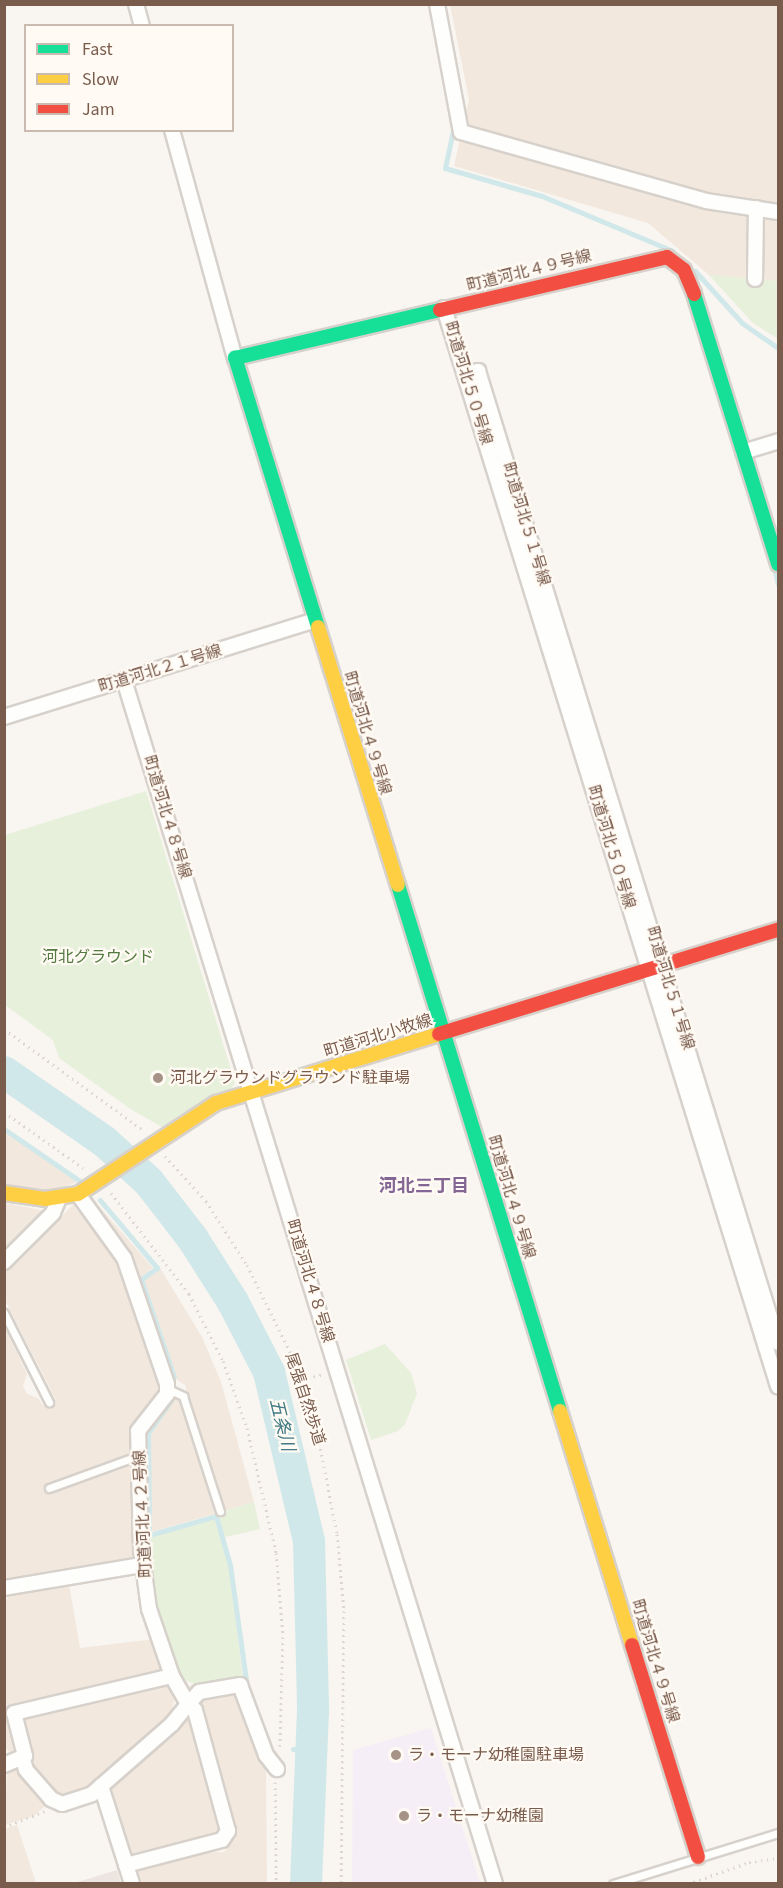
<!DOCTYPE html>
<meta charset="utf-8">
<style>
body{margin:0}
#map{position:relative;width:783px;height:1888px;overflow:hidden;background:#f9f5f0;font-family:"Source Sans 3","Noto Sans JP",sans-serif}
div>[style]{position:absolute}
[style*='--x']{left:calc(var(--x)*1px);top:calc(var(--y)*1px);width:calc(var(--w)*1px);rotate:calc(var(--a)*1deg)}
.residential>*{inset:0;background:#f2e8de}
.industrial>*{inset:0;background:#ede5e0}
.education>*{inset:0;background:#f6eef6}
.green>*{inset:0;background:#e7f0db}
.stream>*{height:5px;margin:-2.5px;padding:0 2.5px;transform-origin:2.5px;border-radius:2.5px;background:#d0e8ea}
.river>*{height:32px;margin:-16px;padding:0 16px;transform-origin:16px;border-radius:16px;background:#d0e8ea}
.path>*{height:3px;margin-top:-1.5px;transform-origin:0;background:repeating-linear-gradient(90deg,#dcd5d0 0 1.5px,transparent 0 6px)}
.roads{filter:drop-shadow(2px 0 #d7d1cb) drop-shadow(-2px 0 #d7d1cb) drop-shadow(0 2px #d7d1cb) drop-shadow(0 -2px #d7d1cb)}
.lane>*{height:7px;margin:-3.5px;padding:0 3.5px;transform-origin:3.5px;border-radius:3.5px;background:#fefefd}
.street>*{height:14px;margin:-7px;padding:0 7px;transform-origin:7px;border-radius:7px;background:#fefefd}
.fast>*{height:14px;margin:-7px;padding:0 7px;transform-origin:7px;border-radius:7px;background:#16e098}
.slow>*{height:14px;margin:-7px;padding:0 7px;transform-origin:7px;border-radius:7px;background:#ffcf43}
.jam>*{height:14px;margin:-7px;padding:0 7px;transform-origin:7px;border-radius:7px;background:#f24e42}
.dots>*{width:16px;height:16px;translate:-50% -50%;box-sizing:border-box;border:3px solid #fffaf3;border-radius:50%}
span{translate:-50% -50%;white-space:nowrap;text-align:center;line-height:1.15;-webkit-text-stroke:4.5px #fffaf3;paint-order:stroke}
.street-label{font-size:16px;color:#7a5c4d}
.park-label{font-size:16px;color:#537a41}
.poi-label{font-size:16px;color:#7a5c4d}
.left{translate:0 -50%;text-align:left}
.neighbourhood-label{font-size:18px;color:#846695;font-weight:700}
.water-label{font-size:18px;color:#437c86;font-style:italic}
.frame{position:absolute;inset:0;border:6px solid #7a5c4d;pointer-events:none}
.legend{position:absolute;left:24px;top:24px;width:210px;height:108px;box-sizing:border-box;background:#fffaf3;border:2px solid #cabbb1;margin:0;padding:8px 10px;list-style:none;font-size:18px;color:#7a5c4d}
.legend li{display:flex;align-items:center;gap:12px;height:30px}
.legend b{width:30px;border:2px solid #cabbb1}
</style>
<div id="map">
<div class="residential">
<div style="clip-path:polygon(450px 5px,778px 5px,778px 281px,709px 275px,648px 223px,454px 166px,469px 99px)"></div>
<div style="clip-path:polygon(4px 1132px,78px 1182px,45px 1193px,5px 1186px)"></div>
<div style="clip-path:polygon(5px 1203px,46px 1211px,5px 1254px)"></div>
<div style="clip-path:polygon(73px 1205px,119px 1262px,163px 1389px,133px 1429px,136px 1561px,5px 1582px,5px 1328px,27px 1374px,23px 1386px,27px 1394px,38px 1398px,43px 1406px,56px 1400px,5px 1300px,5px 1271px)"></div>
<div style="clip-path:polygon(98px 1205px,153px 1268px,137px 1280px,95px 1207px)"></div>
<div style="clip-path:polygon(160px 1268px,202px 1337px,221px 1382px,254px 1502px,224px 1511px,185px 1385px,177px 1380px,143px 1281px)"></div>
<div style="clip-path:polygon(174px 1399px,179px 1400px,215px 1514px,151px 1532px,150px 1434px)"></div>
<div style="clip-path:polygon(69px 1584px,80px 1648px,155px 1639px,165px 1668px,161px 1673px,5px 1708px,15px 1747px,11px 1753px,5px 1748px,4px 1606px,9px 1594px)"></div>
<div style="clip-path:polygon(168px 1682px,174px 1700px,170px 1718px,87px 1790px,64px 1798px,53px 1794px,32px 1770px,19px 1721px,23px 1715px)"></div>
<div style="clip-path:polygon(235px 1692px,266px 1771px,267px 1883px,139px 1883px,136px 1873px,139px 1867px,194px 1853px,224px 1852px,236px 1838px,199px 1701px,202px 1696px)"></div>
<div style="clip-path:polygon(184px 1718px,191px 1718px,221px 1831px,216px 1838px,136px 1857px,130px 1855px,110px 1790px,113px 1780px)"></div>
<div style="clip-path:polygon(7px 1768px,16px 1770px,48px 1803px,34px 1816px,5px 1825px)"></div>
<div style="clip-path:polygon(17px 1825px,36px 1883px,5px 1883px,5px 1829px)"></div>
</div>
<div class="industrial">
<div style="clip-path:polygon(117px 1870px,121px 1883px,74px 1883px)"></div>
</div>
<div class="education">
<div style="clip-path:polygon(431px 1728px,480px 1883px,352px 1883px,353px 1750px)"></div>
</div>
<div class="green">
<div style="clip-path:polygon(709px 275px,778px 281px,778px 339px,753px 323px)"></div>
<div style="clip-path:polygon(146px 791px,235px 1083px,231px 1089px,202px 1101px,162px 1127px,132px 1110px,59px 1058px,53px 1040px,5px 1005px,5px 835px)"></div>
<div style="clip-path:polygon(385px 1344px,411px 1373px,417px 1393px,405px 1424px,398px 1431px,371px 1440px,346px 1360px)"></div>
<div style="clip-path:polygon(254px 1502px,260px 1529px,225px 1537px,218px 1513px)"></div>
<div style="clip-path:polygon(215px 1518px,229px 1566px,243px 1679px,198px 1685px,180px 1678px,155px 1610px,147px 1538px)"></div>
</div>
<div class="stream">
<div style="--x:455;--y:121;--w:48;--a:102"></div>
<div style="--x:445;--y:168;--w:101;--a:16.1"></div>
<div style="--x:542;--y:196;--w:142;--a:22.8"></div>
<div style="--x:695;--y:271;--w:70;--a:47.9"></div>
<div style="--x:742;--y:323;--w:44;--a:34.8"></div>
<div style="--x:774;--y:568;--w:16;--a:76"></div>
<div style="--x:4;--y:1129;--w:92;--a:34.4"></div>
<div style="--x:100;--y:1200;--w:89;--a:50"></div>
<div style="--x:157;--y:1268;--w:19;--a:145"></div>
<div style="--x:141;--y:1279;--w:103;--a:71.4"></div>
<div style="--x:172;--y:1399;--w:42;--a:125.2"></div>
<div style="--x:148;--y:1433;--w:102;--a:89.4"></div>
<div style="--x:149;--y:1535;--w:70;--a:-15.8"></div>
<div style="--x:216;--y:1516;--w:51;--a:74.1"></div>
<div style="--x:230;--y:1565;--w:123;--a:82.1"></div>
<div style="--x:293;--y:1749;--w:17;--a:10"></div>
</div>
<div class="river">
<div style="--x:4;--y:1072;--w:123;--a:34.7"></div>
<div style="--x:105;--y:1142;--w:59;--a:42.3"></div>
<div style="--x:149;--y:1182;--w:72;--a:52.3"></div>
<div style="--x:193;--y:1239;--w:75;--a:57.6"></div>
<div style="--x:233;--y:1302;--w:79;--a:62.8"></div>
<div style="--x:269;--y:1372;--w:174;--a:76.7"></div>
<div style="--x:309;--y:1541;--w:169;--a:88.6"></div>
<div style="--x:313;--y:1710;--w:174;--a:92.3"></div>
</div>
<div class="path">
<div style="--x:4;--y:1029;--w:172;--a:36"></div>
<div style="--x:4;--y:1112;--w:97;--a:35.3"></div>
<div style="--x:165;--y:1156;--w:61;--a:47.7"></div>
<div style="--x:206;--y:1201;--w:76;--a:57.4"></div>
<div style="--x:247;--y:1265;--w:104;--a:63.7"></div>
<div style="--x:293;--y:1358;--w:71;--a:71.1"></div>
<div style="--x:316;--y:1425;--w:111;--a:79.1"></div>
<div style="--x:337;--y:1534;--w:77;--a:84.8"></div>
<div style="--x:344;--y:1611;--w:273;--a:90.6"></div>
<div style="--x:111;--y:1193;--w:128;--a:52.3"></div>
<div style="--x:189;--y:1294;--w:75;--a:63.1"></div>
<div style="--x:223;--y:1361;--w:71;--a:70.3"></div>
<div style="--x:247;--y:1428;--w:128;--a:76.9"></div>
<div style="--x:276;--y:1553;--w:84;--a:85.2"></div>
<div style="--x:283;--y:1637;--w:109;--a:91.6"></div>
<div style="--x:302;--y:1380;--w:23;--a:-15"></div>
<div style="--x:275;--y:1782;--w:102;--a:89.4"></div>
<div style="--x:4;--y:1827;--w:44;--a:-21.3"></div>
<div style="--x:688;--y:1884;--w:65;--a:-19.8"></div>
<div style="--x:749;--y:1862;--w:29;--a:-8"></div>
</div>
<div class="roads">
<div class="lane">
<div style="--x:4;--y:1313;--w:100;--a:63.2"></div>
<div style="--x:168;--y:1389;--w:17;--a:25"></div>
<div style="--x:183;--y:1396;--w:121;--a:72.2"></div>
<div style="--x:49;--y:1488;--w:97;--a:-19.9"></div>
<div style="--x:613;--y:1884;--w:173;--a:-17.2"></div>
</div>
<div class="street">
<div style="--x:136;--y:4;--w:23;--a:75"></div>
<div style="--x:437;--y:4;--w:130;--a:79.4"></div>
<div style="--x:461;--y:132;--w:255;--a:15.7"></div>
<div style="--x:706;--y:201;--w:73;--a:8.7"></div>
<div style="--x:172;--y:130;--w:237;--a:74.6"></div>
<div style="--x:755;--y:279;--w:71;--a:-89.2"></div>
<div style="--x:444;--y:308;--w:1129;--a:72.79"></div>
<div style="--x:465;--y:375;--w:14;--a:-17"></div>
<div style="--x:478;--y:371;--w:1017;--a:72.85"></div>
<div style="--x:743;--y:452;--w:37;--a:-17"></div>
<div style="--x:124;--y:680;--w:1260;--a:72.87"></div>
<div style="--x:4;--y:717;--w:326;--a:-17.3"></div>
<div style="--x:4;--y:1262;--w:69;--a:-45"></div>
<div style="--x:53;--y:1213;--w:16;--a:-68"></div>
<div style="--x:4;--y:1588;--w:140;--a:-9.5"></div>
<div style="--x:23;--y:1760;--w:10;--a:73"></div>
<div style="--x:26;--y:1770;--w:38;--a:49"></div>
<div style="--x:51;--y:1799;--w:12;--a:24"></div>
<div style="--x:62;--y:1804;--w:32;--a:-18"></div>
<div style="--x:92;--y:1794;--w:106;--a:-41.2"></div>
<div style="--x:172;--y:1724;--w:26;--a:-51"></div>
<div style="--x:188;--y:1704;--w:32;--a:-120"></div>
<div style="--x:172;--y:1676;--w:71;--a:-108.9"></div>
<div style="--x:149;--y:1609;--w:60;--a:-97.7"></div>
<div style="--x:141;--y:1550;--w:119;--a:-91.4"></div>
<div style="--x:138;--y:1431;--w:47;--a:-51.9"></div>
<div style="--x:167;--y:1394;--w:10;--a:-90"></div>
<div style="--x:167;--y:1384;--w:133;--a:-108.8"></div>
<div style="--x:124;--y:1258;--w:79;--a:-125.7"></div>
<div style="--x:4;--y:1765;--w:23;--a:-23"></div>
<div style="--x:25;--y:1756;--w:44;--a:-104.3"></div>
<div style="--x:14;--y:1713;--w:162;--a:-13.2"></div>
<div style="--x:101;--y:1786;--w:103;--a:72.4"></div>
<div style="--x:126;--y:1865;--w:99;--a:-14.6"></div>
<div style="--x:222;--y:1840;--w:11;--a:-56"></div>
<div style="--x:228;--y:1831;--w:125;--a:-105.3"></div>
<div style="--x:195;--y:1710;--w:9;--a:-139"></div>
<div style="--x:188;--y:1704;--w:16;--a:-47"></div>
<div style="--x:199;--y:1692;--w:42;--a:-9.7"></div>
<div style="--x:240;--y:1685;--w:75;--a:69.6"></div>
<div style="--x:266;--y:1755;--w:18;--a:52"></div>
</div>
<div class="fast">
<div style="--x:694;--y:294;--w:283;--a:72.7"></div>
<div style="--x:318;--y:627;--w:282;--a:-107.1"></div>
<div style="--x:235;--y:358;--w:211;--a:-13.2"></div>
<div style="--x:398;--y:885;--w:550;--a:72.88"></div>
</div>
<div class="slow">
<div style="--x:318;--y:627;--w:270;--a:72.8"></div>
<div style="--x:4;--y:1193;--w:41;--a:8.3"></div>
<div style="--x:45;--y:1199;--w:33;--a:-9"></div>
<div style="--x:78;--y:1194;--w:165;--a:-33.4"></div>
<div style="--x:216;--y:1103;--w:233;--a:-17.2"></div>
<div style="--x:560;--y:1411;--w:245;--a:72.9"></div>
</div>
<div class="jam">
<div style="--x:440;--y:310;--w:233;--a:-13.1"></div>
<div style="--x:667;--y:257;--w:21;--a:37"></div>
<div style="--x:684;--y:270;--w:26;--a:67"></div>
<div style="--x:439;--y:1034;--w:355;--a:-17.1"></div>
<div style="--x:632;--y:1645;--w:222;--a:72.7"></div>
</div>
</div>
<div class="dots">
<div style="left:158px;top:1078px;background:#a69286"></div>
<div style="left:396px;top:1755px;background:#a69286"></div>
<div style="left:404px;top:1816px;background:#a69286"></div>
</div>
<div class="street-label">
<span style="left:529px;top:271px;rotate:-14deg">町道河北４９号線</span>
<span style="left:468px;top:383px;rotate:73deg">町道河北５０号線</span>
<span style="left:526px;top:524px;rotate:73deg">町道河北５１号線</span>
<span style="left:160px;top:669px;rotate:-17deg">町道河北２１号線</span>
<span style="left:367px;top:733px;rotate:73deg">町道河北４９号線</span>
<span style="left:167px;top:817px;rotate:73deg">町道河北４８号線</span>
<span style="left:611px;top:847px;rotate:73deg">町道河北５０号線</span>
<span style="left:670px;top:988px;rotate:73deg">町道河北５１号線</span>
<span style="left:378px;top:1036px;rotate:-17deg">町道河北小牧線</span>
<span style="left:511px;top:1197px;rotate:73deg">町道河北４９号線</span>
<span style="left:310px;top:1281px;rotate:73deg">町道河北４８号線</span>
<span style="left:305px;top:1399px;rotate:72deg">尾張自然歩道</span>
<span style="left:143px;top:1514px;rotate:-93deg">町道河北４２号線</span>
<span style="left:655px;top:1661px;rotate:73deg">町道河北４９号線</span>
</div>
<div class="park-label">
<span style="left:98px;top:957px">河北グラウンド</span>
</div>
<div class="poi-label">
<span class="left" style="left:170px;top:1078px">河北グラウンドグラウンド駐車場</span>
<span class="left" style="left:408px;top:1755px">ラ・モーナ幼稚園駐車場</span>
<span class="left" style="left:416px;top:1816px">ラ・モーナ幼稚園</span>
</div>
<div class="neighbourhood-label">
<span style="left:424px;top:1187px">河北三丁目</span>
</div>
<div class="water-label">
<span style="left:281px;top:1425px;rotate:76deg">五条川</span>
</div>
<div class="frame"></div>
<ul class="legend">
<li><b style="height:8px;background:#16e098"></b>Fast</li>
<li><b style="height:8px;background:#ffcf43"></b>Slow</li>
<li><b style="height:8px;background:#f24e42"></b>Jam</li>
</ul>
</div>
